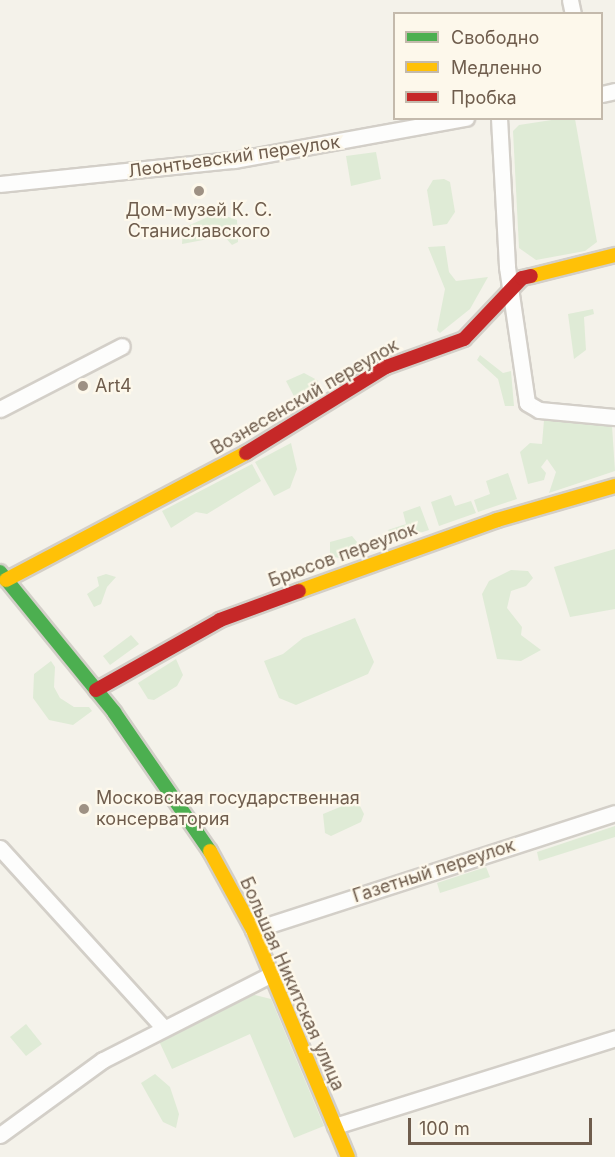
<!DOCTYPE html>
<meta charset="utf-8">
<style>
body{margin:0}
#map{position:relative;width:615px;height:1157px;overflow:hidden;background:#f4f2ea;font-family:Inter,sans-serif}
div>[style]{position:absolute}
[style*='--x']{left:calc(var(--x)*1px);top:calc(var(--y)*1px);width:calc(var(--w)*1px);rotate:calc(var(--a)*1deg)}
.green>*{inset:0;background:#dfebd6}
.roads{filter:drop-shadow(2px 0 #d3cfc8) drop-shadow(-2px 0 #d3cfc8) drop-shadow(0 2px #d3cfc8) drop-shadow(0 -2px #d3cfc8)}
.street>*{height:15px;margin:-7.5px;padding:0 7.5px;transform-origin:7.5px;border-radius:7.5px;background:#fdfdfc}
.fast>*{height:14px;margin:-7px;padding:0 7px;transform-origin:7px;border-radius:7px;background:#4caf50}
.slow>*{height:14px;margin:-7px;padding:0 7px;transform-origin:7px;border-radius:7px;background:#ffc107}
.jam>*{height:14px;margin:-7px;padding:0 7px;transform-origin:7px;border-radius:7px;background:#c62828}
.dots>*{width:16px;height:16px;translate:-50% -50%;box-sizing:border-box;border:3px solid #fdf8eb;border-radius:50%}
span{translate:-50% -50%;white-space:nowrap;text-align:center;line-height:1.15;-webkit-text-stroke:4.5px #fdf8eb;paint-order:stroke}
.street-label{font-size:18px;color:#6f5d4d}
.poi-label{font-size:18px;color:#6f5d4d}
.left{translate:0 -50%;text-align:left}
.legend{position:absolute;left:393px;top:12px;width:210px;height:108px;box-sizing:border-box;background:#fdf8eb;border:2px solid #c4baac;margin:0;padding:8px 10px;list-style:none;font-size:18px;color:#6f5d4d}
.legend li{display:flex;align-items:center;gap:12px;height:30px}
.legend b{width:30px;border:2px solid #c4baac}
.scale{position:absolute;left:408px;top:1118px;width:184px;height:27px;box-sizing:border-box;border:3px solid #6f5d4d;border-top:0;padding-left:8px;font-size:18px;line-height:21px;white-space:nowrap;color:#6f5d4d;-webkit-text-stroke:4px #fdf8eb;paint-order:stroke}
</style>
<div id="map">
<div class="green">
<div style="clip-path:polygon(558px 119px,575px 119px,597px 242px,585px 251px,536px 260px,519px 248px,513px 131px,519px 125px)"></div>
<div style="clip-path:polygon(376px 152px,381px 179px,351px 186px,346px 156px)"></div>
<div style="clip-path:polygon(444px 179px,450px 182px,455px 212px,447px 224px,433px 226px,427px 190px,433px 180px)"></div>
<div style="clip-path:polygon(217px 213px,237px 220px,238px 242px,232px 245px,224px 236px,182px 244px,183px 228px)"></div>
<div style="clip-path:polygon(445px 246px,449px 272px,456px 281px,488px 277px,470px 309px,440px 333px,437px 330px,445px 289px,428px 247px)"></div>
<div style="clip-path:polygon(593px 309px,594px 314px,584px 317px,586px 350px,574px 359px,568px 314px)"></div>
<div style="clip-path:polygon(480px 355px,503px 373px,511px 371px,514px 406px,505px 406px,498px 379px,477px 360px)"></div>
<div style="clip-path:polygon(304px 373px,317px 380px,322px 388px,298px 404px,286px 381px)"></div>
<div style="clip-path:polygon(544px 420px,612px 426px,615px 471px,549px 493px,556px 472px,547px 459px,541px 467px,546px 473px,544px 480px,528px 484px,520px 452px,530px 443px,542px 444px)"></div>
<div style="clip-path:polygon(291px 443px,297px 469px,290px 488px,274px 496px,255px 462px)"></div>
<div style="clip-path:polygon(252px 464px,261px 481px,207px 514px,196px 512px,171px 528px,162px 511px)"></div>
<div style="clip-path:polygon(508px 473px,517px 499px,478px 512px,474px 500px,490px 494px,486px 481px)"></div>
<div style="clip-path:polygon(451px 495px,455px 506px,471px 501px,476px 513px,439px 526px,431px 502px)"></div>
<div style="clip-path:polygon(420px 506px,429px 530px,392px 542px,388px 530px,406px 524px,403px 512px)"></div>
<div style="clip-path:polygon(352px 536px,357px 542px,356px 549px,339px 558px,330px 556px,330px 542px)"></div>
<div style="clip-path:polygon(615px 549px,615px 609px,570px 617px,554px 567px)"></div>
<div style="clip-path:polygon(511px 570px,528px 571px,533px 578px,526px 586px,511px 591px,507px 608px,522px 627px,521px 635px,541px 650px,521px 661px,497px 659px,482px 594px,489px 581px)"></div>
<div style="clip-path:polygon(106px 574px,116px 577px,107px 587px,101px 604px,94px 607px,87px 594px,99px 586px,97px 577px)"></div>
<div style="clip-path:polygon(355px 618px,374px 662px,368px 674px,296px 705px,279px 698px,264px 661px,283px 654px,303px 638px)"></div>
<div style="clip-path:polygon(131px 635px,139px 644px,110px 665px,103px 656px)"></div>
<div style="clip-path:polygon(176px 659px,183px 675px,177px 686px,154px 700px,148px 699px,138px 683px)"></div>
<div style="clip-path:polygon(51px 661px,55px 667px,54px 687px,60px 698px,74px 707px,89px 707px,92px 711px,73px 725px,49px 720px,33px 698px,34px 674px)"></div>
<div style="clip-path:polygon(357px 800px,364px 814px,361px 822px,331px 836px,325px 833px,323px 814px)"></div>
<div style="clip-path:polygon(615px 826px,615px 837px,539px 861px,537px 852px)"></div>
<div style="clip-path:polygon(486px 867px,490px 877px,440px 893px,437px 883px)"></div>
<div style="clip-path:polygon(251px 994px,271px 999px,324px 1126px,294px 1138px,250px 1034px,172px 1069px,158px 1039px)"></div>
<div style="clip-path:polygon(26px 1024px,42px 1044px,26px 1056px,10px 1037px)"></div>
<div style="clip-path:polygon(155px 1074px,170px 1087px,179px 1114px,176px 1128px,163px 1122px,141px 1083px)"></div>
</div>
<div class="roads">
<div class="street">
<div style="--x:570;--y:0;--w:14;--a:78"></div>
<div style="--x:602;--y:94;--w:13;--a:-13"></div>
<div style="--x:499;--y:118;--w:149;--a:86.9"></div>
<div style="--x:507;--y:267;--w:137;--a:81.6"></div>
<div style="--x:527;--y:403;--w:14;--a:30"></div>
<div style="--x:539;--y:410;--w:76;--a:5.3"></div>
<div style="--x:0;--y:184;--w:235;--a:-5.9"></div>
<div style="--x:234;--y:160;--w:236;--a:-10.3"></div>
<div style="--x:0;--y:409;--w:137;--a:-27.3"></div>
<div style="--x:0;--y:848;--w:242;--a:47.7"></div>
<div style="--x:253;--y:930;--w:380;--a:-17.9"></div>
<div style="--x:335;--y:1126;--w:294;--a:-17.4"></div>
<div style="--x:0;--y:1135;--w:127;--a:-36.1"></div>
<div style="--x:103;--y:1060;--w:190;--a:-27"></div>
</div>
<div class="fast">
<div style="--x:0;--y:572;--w:181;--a:50.8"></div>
<div style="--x:114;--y:712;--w:169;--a:55.4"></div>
</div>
<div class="slow">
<div style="--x:531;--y:276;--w:87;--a:-14"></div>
<div style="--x:6;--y:580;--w:272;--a:-27.9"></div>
<div style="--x:299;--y:591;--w:210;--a:-19.7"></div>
<div style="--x:497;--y:520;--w:123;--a:-16.1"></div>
<div style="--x:210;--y:851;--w:90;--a:61.4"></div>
<div style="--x:253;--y:930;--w:246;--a:67.3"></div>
</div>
<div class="jam">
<div style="--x:246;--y:453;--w:164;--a:-31.6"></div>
<div style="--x:386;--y:367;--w:83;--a:-19.7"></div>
<div style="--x:464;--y:339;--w:84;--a:-46.4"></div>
<div style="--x:522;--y:278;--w:9;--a:-13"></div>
<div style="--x:96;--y:690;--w:142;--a:-29.4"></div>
<div style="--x:220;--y:620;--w:84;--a:-20.2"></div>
</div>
</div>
<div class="dots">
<div style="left:199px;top:191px;background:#9e9184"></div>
<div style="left:83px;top:386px;background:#9e9184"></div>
<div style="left:84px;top:809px;background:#9e9184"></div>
</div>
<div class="street-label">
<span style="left:234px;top:157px;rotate:-8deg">Леонтьевский переулок</span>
<span style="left:305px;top:397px;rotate:-30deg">Вознесенский переулок</span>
<span style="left:343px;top:555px;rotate:-20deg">Брюсов переулок</span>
<span style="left:434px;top:871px;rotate:-18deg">Газетный переулок</span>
<span style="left:292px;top:984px;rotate:66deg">Большая Никитская улица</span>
</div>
<div class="poi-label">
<span style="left:199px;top:221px">Дом-музей К. С.<br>Станиславского</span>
<span class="left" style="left:95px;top:386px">Art4</span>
<span class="left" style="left:96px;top:809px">Московская государственная<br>консерватория</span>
</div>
<ul class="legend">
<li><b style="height:8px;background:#4caf50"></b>Свободно</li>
<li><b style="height:8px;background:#ffc107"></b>Медленно</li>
<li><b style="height:8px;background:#c62828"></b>Пробка</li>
</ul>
<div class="scale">100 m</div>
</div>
